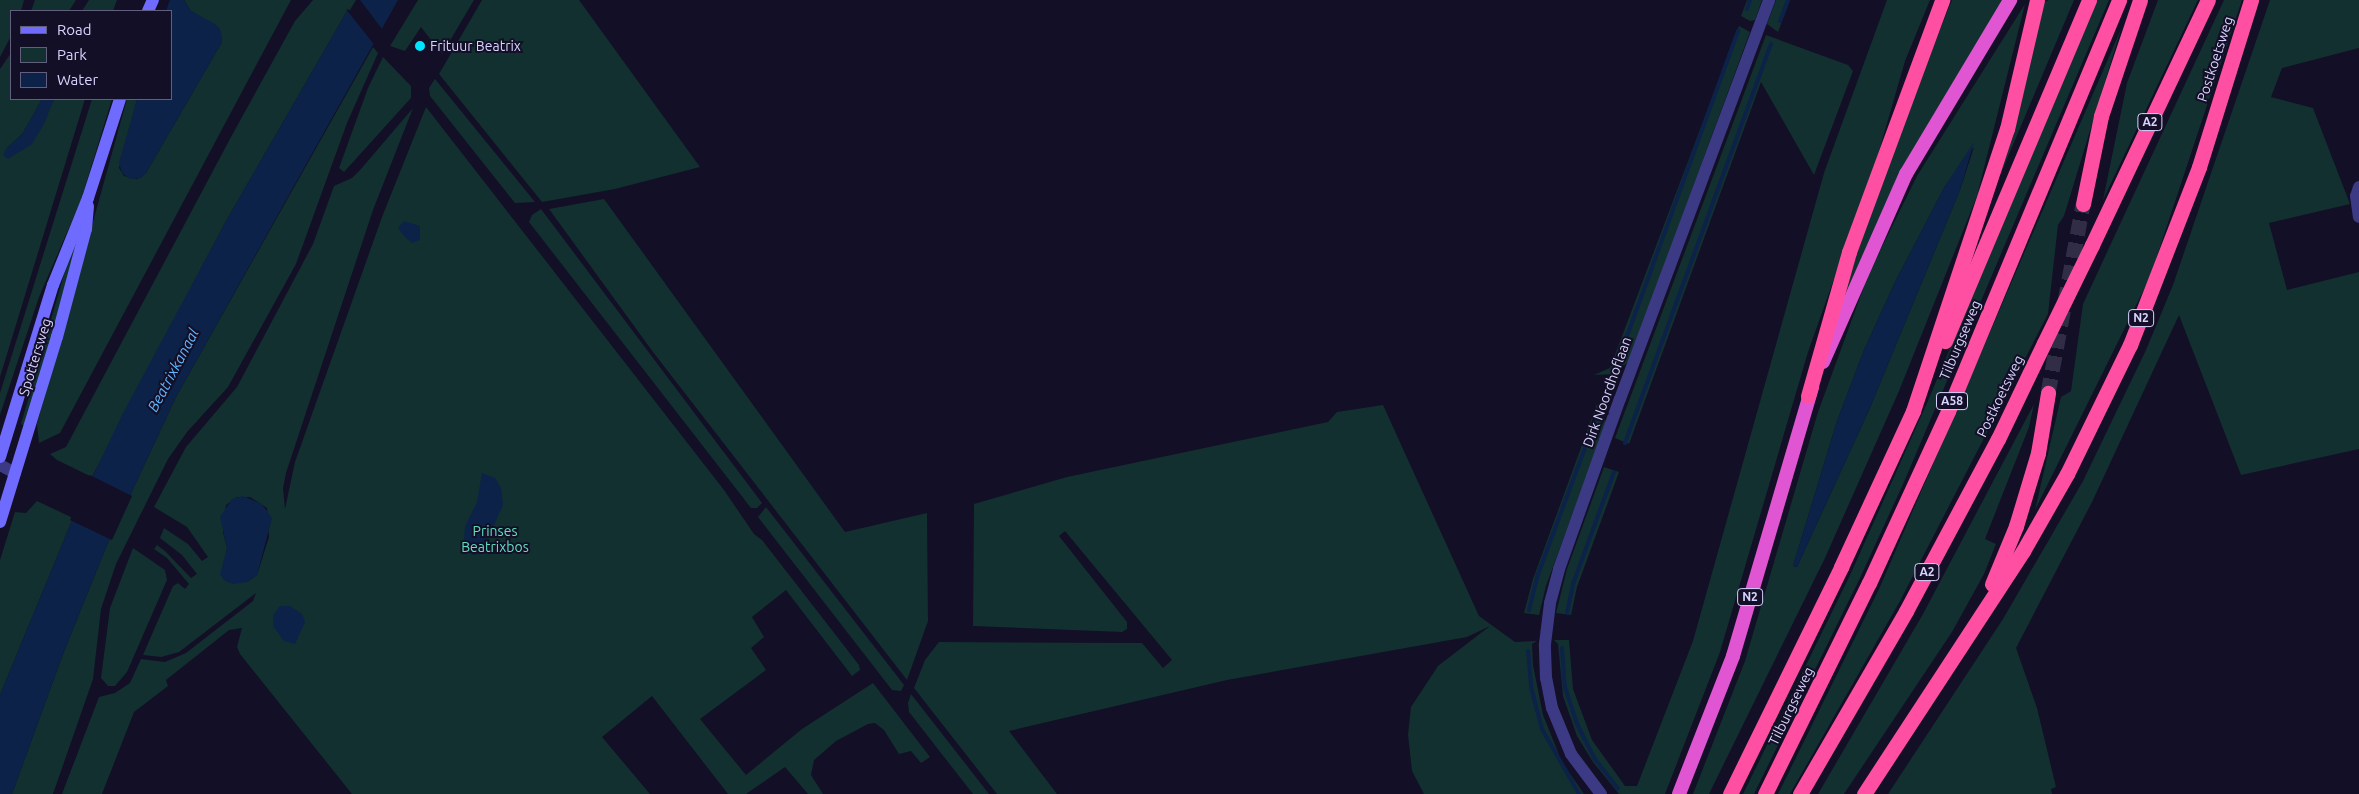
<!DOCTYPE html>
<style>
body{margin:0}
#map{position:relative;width:2359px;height:794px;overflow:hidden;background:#130f26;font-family:Ubuntu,sans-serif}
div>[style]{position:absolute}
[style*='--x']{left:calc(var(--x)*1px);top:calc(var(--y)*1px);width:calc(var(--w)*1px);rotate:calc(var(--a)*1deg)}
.green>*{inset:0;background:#12302f}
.water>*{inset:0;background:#0c2248}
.pier>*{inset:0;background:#130f26}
.stream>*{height:4px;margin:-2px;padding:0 2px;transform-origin:2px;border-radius:2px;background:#0c2248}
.motorway-tunnel>*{height:15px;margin-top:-7.5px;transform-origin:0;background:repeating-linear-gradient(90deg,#312d47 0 15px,transparent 0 23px)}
.tertiary>*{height:12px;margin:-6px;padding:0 6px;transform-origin:6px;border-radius:6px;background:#3d3a85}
.secondary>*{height:12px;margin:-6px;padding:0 6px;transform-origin:6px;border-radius:6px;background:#6f6bff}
.trunk>*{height:14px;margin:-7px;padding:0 7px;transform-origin:7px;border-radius:7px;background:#e055d1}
.motorway>*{height:15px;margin:-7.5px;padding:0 7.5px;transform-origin:7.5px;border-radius:7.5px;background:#ff4fa3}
.motorway-bridge>*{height:15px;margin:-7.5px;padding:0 7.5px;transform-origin:7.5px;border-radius:7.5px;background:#ff4fa3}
.dots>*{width:14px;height:14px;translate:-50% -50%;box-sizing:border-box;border:2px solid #130f26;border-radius:50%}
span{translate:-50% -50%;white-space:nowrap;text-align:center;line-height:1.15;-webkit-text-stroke:4px #130f26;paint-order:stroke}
.shield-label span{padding:1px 4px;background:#130f26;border:1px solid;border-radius:4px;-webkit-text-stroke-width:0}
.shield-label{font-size:12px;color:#d9d4ff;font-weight:700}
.poi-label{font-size:14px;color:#d9d4ff}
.left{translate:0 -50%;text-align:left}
.street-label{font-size:14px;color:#d9d4ff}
.park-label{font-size:14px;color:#5fe0c0}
.water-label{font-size:15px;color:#62b6ff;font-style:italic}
.legend{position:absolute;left:10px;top:10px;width:162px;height:90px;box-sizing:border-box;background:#130f26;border:1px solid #625e7d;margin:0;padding:6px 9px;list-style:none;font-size:15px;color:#d9d4ff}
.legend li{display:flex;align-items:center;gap:10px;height:25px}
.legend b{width:25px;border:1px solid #625e7d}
</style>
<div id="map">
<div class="green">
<div style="clip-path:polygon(0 0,24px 0,21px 11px,11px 11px,11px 36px,0 57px)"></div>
<div style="clip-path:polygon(35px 0,76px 0,69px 11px,31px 11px)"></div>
<div style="clip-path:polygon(89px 0,117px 0,113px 11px,82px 11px)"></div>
<div style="clip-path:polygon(184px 0,291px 0,60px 433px,39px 443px,37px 424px,127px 99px,137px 99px,119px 168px,124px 176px,137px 179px,146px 173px,222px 42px,219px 28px,191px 11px)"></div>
<div style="clip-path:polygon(313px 0,359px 0,351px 13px,347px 11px,226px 221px,92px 477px,57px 460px,50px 454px,66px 447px,231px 137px,295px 21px)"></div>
<div style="clip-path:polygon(418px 0,474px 0,442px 54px,421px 27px,405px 51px,390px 46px)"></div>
<div style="clip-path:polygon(482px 0,579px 0,700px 167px,615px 189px,542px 202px,439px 74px)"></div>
<div style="clip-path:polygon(1747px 0,1762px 0,1755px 20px,1750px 21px,1741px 16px)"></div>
<div style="clip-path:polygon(1776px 0,1790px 0,1778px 32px,1767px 24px)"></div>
<div style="clip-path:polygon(1887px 0,1930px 0,1905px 61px,1877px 158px,1808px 352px,1720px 652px,1665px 794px,1619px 794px,1593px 762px,1577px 736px,1563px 696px,1558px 644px,1554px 640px,1569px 640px,1573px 689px,1592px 740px,1625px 786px,1637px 786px,1693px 641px,1824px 173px)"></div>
<div style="clip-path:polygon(1952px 0,2004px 0,1901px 173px,1880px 216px,1833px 327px,1887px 163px)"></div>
<div style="clip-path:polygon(2049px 0,2074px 0,1999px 178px,2045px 2px)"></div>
<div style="clip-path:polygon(2097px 0,2109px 0,1904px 482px,1860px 578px,1754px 794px,1743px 794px,1851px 573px,1927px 403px)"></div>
<div style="clip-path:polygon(2158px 0,2198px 0,2103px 200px,2127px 83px)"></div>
<div style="clip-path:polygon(2224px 0,2242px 0,2150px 277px,2035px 510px,2061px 397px,2071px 391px,2083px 304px)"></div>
<div style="clip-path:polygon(2270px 0,2359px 0,2359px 48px,2282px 68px,2271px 97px,2313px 108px,2350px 204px,2269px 223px,2287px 290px,2359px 272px,2359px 449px,2241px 475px,2179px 315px,2092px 502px,2016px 648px,2037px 708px,2056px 787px,2051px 789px,2052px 794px,1888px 794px,2003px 619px,2083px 481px,2146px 350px,2173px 285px)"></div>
<div style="clip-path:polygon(evenodd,2025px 4px,1977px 196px,1899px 391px,1825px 558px,1709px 794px,1693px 794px,1745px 661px,1818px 412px,1869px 273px,1917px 176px,2025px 4px,1974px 147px,1960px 190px,1869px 410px,1797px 567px,1793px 566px,1837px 421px,1864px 350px,1895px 282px,1945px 186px,1974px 147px)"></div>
<div style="clip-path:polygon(1739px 26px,1750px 32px,1629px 361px,1615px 374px,1594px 375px,1610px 368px)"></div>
<div style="clip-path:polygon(2121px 29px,2064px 216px,2058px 225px,2048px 314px,1900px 601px,1790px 794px,1778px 794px,1879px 589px)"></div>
<div style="clip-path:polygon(1766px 35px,1848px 65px,1853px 71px,1814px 175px,1761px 82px,1629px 444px,1615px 438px)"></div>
<div style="clip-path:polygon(373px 47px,378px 53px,347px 123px,296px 264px,228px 387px,187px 432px,168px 459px,116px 564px,101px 609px,93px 679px,53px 794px,12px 794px,63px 654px,107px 545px,176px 397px)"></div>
<div style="clip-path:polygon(11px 53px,11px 99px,42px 99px,23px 133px,6px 149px,32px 143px,54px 99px,85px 99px,0 377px,0 69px)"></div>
<div style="clip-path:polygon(383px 57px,411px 86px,411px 98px,344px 172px,339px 168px,368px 88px)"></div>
<div style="clip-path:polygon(435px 79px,535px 202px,515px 203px,430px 96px,429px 88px)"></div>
<div style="clip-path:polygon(92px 99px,112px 99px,81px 200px,39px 297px,0 415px,0 393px)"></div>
<div style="clip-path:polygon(evenodd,426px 107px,724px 490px,754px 534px,762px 540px,859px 665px,860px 670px,852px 676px,786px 590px,752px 617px,764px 637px,751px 648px,766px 670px,700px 719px,746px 775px,802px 729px,873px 683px,930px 757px,921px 763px,911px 751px,899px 754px,884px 730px,875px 723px,868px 724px,836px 741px,814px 760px,811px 775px,823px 794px,808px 794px,785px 767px,746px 794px,728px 794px,652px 696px,602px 737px,650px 794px,352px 794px,240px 654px,237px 647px,242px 628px,229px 630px,166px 680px,168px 686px,134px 712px,102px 794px,62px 794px,99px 697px,115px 693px,130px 683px,141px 659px,165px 662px,186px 653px,253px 601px,256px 593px,179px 652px,161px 657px,143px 655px,173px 586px,178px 583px,185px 589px,189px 584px,167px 558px,154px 549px,157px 545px,165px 551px,191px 578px,197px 574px,182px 555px,160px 538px,164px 528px,188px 544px,202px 561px,208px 557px,187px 527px,154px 507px,186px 447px,237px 387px,313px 244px,334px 186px,352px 178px,361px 169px,413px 108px,373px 210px,286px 473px,283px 488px,285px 509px,295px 462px,382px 217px,426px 107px,237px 497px,250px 497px,267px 508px,269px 537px,257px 575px,247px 582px,228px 582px,222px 577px,227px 548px,223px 532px,226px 505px,237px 497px)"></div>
<div style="clip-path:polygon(604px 199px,845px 532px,927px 513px,928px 621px,907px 680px,653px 352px,549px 209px)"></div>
<div style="clip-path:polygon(541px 209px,762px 503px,757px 508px,751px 508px,529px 222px,532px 215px)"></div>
<div style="clip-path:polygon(83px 228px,25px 426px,21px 424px,75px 236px)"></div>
<div style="clip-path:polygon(1597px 404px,1606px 423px,1546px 586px,1539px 615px,1524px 613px,1533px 579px)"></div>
<div style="clip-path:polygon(2034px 404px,2029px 427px,1985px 539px,1996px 544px,1984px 574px,1952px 632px,1844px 794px,1818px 794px,1923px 614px)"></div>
<div style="clip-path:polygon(1383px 405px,1479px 616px,1515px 642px,1537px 641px,1532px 644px,1533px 665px,1543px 715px,1562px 762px,1584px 794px,1424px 794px,1412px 771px,1408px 735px,1411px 707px,1438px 666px,1490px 626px,1467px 637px,1227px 680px,1009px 731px,1057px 794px,997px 794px,914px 688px,925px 660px,939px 642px,1142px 643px,1163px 668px,1172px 660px,1065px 531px,1059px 536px,1127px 622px,1127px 629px,1122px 632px,973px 626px,974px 504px,1067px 477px,1328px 422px,1337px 412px)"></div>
<div style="clip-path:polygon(1604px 467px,1619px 472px,1577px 587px,1571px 615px,1556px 613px,1567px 569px)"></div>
<div style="clip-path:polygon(37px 501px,73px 518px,0 695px,0 560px,15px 512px,26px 513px)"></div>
<div style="clip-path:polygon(766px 507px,904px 685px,901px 691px,892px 690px,758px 517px)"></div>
<div style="clip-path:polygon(133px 548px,165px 570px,167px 580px,127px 672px,115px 686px,108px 686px,101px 678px,110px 608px)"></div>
<div style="clip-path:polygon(911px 694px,989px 794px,973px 794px,909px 712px,908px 703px)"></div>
</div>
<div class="water">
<div style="clip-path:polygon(170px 0,184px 0,191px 11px,215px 24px,221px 31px,222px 42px,146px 173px,141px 178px,130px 179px,122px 173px,119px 163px,137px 99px,171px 99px,171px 11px,166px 11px)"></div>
<div style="clip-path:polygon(359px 0,398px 0,176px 397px,107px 545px,63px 654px,12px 794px,0 794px,0 695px,73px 518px,122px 415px,226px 221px,347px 11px,351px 13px)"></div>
<div style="clip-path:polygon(42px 99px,54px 99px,44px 124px,32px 144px,8px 159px,3px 155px,6px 149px,23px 133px)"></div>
<div style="clip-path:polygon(1974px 142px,1960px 190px,1869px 410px,1797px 567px,1793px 566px,1837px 421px,1864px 350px,1895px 282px,1945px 186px)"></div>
<div style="clip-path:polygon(404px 221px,420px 226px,420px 240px,412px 243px,405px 237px,398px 228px)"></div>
<div style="clip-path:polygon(482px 473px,495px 478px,501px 488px,503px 505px,481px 554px,473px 555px,465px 551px,464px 541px,465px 526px,477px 502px)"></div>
<div style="clip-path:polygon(243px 496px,262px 504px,272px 518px,257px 575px,247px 582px,233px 584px,224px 580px,220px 574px,227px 548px,220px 517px,232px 499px)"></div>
<div style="clip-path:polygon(280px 606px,290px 606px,302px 614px,305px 622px,295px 644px,284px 641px,273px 626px,273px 615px)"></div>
</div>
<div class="pier">
<div style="clip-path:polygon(356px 0,360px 0,382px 29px,376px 47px,346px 9px,350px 10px)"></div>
<div style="clip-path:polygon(90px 475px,132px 496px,112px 540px,70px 520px)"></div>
</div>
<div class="stream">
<div style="--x:1747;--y:9;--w:9;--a:-72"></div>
<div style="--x:1780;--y:21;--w:22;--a:-69"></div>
<div style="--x:1615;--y:369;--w:360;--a:-70"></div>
<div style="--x:1625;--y:443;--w:425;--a:-69.9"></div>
<div style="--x:1529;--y:610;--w:34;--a:-76"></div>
<div style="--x:1537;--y:577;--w:175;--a:-69.6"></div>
<div style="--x:1567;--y:613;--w:30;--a:-78"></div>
<div style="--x:1573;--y:584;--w:119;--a:-69.9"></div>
<div style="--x:1562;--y:648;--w:39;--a:86"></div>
<div style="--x:1565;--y:687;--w:39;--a:72"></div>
<div style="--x:1577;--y:724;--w:39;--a:63"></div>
<div style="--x:1595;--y:759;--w:37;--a:52"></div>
<div style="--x:1528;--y:651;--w:36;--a:85"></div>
<div style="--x:1531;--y:687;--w:43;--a:75.3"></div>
<div style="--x:1542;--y:729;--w:75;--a:60.4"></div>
</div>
<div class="motorway-tunnel">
<div style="--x:2048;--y:393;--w:192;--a:-79.5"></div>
</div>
<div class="tertiary">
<div style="--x:2359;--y:187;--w:9;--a:108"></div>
<div style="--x:2356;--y:196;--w:21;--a:82"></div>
<div style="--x:0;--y:465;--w:17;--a:28"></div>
<div style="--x:1601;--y:794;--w:50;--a:-126.9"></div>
<div style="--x:1571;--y:754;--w:50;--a:-112.4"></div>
<div style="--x:1552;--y:708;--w:31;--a:-101"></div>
<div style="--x:1546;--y:678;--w:34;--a:-92"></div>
<div style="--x:1545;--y:644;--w:41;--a:-83"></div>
<div style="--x:1550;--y:603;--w:35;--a:-75"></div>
<div style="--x:1559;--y:569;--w:181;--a:-70.3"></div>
<div style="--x:1620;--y:399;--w:426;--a:-69.5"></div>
</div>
<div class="secondary">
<div style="--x:148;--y:11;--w:12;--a:-66"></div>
<div style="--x:0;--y:457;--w:180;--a:-72.9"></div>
<div style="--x:53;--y:285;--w:94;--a:-68.1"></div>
<div style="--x:88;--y:198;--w:104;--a:-72.1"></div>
<div style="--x:0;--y:522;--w:194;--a:-72.9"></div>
<div style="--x:57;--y:337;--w:112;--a:-75"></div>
<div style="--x:86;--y:229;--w:23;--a:-85"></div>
</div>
<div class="trunk">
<div style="--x:1823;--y:362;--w:206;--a:-66.2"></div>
<div style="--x:1906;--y:174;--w:203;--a:-59.1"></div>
<div style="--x:1679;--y:794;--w:148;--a:-68.6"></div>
<div style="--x:1733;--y:656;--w:280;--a:-73.6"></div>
</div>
<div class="motorway">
<div style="--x:2083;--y:204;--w:90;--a:-78.4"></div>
<div style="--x:2101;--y:116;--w:122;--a:-71.4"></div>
<div style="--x:2092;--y:245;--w:271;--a:-64.7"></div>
<div style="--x:1945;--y:341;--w:370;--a:-67.1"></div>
<div style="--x:1808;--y:396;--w:150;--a:-74.1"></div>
<div style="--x:1849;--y:252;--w:269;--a:-69.7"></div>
<div style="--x:1992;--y:584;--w:63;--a:-67.5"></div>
<div style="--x:2016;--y:526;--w:76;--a:-73.2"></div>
<div style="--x:2038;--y:453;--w:61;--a:-80.5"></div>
<div style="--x:1730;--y:794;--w:253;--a:-63.9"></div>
<div style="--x:1841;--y:567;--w:172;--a:-65.2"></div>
<div style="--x:1913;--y:411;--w:297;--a:-71.6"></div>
<div style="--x:2007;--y:129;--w:132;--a:-76.9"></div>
<div style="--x:1765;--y:794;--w:235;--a:-63.8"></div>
<div style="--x:1869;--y:583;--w:189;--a:-65.3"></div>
<div style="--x:1948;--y:411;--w:445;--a:-67.4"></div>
<div style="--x:1800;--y:794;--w:211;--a:-59.9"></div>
<div style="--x:1906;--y:611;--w:195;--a:-61.9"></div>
<div style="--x:1998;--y:439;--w:106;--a:-64.4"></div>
<div style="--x:1864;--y:794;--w:290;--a:-56.8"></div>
<div style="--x:2023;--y:551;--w:89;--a:-60.3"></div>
<div style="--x:2067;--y:474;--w:144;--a:-64"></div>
<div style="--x:2130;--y:345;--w:191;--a:-68.8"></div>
<div style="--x:2199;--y:167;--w:175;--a:-72.7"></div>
</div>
<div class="motorway-bridge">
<div style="--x:2044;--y:343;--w:109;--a:-63.9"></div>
</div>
<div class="dots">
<div style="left:420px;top:46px;background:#00e5ff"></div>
</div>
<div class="shield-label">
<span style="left:2150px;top:122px">A2</span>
<span style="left:2141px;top:318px">N2</span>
<span style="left:1952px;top:401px">A58</span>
<span style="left:1927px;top:572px">A2</span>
<span style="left:1750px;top:597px">N2</span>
</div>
<div class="poi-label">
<span class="left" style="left:430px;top:46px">Frituur Beatrix</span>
</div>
<div class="street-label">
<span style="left:2215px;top:59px;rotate:-72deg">Postkoetsweg</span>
<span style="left:1960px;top:340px;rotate:-67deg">Tilburgseweg</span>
<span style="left:35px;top:357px;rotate:-73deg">Spottersweg</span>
<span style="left:1607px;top:392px;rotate:-70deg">Dirk Noordhoflaan</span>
<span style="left:2000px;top:396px;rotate:-64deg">Postkoetsweg</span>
<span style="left:1791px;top:706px;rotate:-64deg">Tilburgseweg</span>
</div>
<div class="park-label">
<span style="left:495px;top:539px">Prinses<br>Beatrixbos</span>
</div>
<div class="water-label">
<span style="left:173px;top:370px;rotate:-62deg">Beatrixkanaal</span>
</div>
<ul class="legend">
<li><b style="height:6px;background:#6f6bff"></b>Road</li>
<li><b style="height:14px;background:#12302f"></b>Park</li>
<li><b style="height:14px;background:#0c2248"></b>Water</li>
</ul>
</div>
